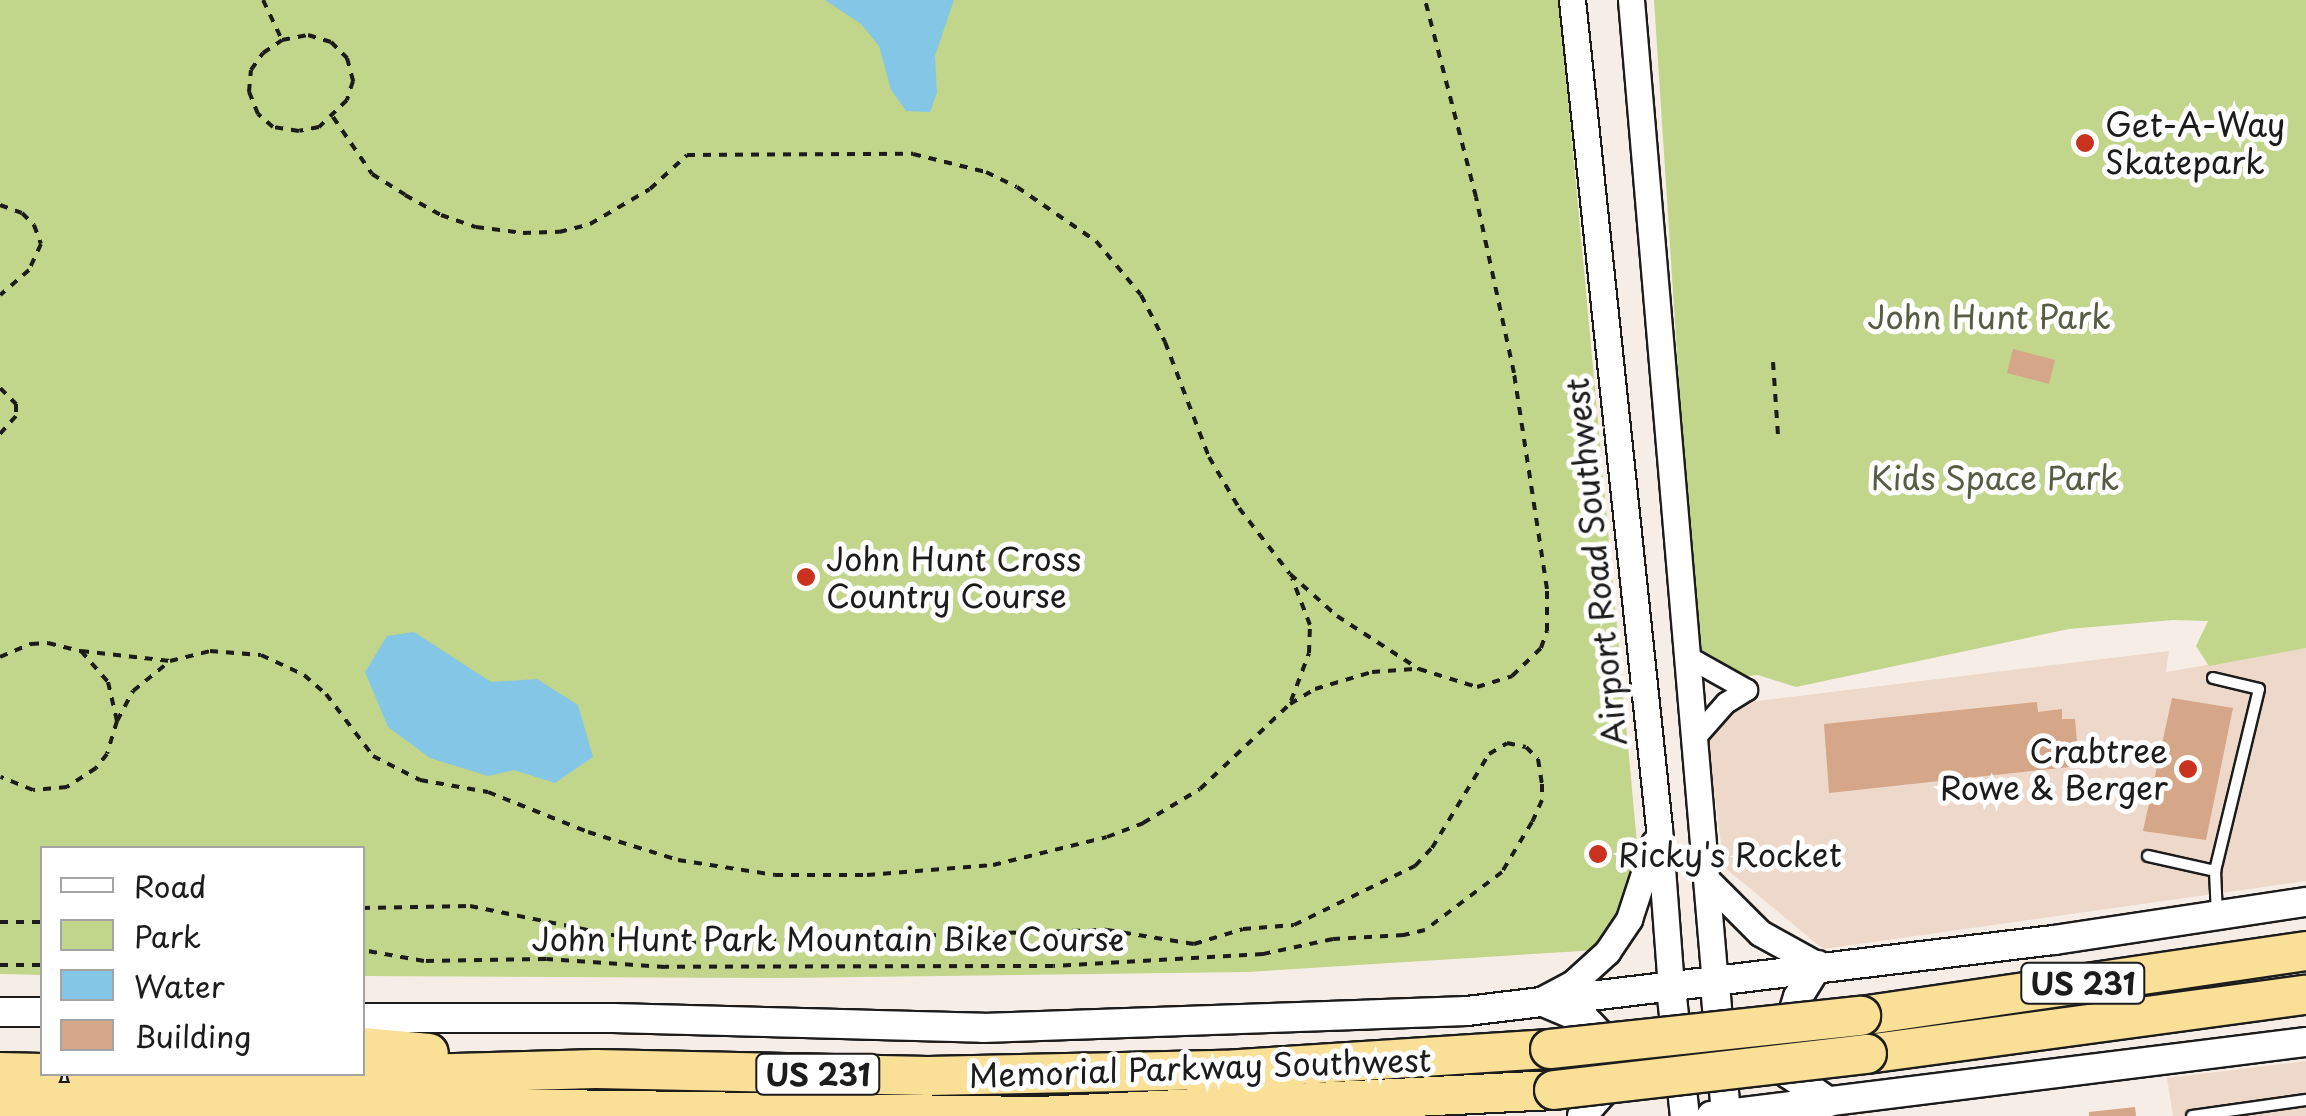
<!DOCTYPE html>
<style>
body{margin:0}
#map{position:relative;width:2306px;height:1116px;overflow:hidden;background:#f7ede7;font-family:"Playpen Sans",sans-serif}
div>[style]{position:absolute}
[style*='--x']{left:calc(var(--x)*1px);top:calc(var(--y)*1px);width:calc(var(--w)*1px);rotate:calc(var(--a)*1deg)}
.built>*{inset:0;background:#edd8ca}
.green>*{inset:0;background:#c1d68b}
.water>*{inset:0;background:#84c6e5}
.building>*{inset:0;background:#d5a688}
.path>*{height:4px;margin-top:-2px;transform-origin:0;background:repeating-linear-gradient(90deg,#1c1c1c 0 8px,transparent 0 16px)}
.roads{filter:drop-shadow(2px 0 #1c1c1c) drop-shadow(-2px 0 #1c1c1c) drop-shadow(0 2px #1c1c1c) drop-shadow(0 -2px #1c1c1c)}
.service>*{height:10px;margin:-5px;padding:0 5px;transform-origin:5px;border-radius:5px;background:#fff}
.minor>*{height:20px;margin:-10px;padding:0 10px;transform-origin:10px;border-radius:10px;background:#fff}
.tertiary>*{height:25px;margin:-12.5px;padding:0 12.5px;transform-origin:12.5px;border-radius:12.5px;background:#fff}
.secondary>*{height:28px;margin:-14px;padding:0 14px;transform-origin:14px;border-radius:14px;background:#fff}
.motorway>*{height:38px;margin:-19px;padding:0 19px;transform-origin:19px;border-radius:19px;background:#fadf96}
.bridges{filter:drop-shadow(2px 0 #1c1c1c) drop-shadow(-2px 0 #1c1c1c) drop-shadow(0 2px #1c1c1c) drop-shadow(0 -2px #1c1c1c)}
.motorway-bridge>*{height:38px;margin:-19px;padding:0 19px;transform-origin:19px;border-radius:19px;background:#fadf96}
.dots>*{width:28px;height:28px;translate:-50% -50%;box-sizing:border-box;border:5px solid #fff;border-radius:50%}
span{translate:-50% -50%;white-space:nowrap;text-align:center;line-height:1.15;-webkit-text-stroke:10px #fff;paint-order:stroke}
.shield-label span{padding:2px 8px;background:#fff;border:2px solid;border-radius:8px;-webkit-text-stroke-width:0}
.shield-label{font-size:30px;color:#1c1c1c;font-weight:700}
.poi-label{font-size:32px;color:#1c1c1c}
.left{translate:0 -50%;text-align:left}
.right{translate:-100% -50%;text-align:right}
.park-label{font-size:32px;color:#565d43}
.street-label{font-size:32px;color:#1c1c1c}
.legend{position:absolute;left:40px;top:846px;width:325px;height:230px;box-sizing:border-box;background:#fff;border:2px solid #a4a4a4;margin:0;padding:12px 18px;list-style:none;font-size:30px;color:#1c1c1c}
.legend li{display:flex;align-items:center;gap:20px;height:50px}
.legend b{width:50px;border:2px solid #a4a4a4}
</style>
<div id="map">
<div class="built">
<div style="clip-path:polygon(2306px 648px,2306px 881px,1823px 949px,1724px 867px,1708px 743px,1716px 718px,1740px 703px,2169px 651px,2166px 672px)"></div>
<div style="clip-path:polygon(2306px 1061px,2306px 1116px,2173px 1116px,2167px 1078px)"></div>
</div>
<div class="green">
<div style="clip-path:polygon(0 0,1559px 0,1638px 854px,1627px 907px,1597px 950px,1248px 972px,784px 978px,363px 976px,362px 848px,42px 848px,42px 975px,0 974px)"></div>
<div style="clip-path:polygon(1654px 0,2306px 0,2306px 648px,2209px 666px,2196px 646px,2208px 621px,2173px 620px,2069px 629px,1796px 687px,1758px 675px,1736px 677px,1715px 670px,1700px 652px,1692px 584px)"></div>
</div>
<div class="water">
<div style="clip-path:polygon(825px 0,954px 0,935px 56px,937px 93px,930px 112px,906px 111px,891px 90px,879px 46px,861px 24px)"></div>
<div style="clip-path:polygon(414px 632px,491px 682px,537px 679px,578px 705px,593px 757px,555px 783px,514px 770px,488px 776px,430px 758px,388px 727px,365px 672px,387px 636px)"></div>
</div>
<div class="building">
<div style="clip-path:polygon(2013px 349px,2055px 360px,2049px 384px,2007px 373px)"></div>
<div style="clip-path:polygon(2172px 698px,2233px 708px,2206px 840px,2143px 831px)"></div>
<div style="clip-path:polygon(2037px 702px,2038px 712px,2062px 709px,2062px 719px,2075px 719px,2079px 766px,1829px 793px,1824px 724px)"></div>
<div style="clip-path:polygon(2135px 1107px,2136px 1116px,2089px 1116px,2089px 1112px)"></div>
</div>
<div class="path">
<div style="--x:263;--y:0;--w:44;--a:64.6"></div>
<div style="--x:308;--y:35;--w:24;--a:17"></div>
<div style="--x:331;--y:42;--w:23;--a:45"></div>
<div style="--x:347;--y:58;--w:24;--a:75"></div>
<div style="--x:353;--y:81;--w:20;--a:108"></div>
<div style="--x:347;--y:100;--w:39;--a:136"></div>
<div style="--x:319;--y:127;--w:20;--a:169"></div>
<div style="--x:299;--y:131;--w:26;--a:-171"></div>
<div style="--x:273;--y:127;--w:20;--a:-139"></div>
<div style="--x:258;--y:114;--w:24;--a:-112"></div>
<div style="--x:249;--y:92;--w:22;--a:-85"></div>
<div style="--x:251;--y:70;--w:21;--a:-55"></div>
<div style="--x:263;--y:53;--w:23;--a:-34"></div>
<div style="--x:282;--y:40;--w:26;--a:-11"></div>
<div style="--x:333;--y:117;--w:69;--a:55.6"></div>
<div style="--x:372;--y:174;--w:39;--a:32"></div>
<div style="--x:405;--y:195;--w:41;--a:29.1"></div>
<div style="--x:441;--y:215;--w:37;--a:19"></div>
<div style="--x:476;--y:227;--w:47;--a:7.3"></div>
<div style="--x:523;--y:233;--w:36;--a:-2"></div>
<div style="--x:559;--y:232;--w:32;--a:-14"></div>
<div style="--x:590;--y:224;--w:69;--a:-30.3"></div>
<div style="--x:650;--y:189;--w:50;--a:-42.6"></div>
<div style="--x:687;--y:155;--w:226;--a:-0.3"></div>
<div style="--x:913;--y:154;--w:75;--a:13.9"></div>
<div style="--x:986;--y:172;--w:34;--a:26"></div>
<div style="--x:1017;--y:187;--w:96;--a:34.4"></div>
<div style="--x:1096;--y:241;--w:70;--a:50.2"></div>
<div style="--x:1141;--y:295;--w:53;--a:62.9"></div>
<div style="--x:1165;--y:342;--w:123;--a:69.1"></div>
<div style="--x:1209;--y:457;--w:59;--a:59.5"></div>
<div style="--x:1239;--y:508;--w:83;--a:52.3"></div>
<div style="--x:1290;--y:574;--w:63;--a:41.8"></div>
<div style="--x:1337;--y:616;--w:98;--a:32.9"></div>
<div style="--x:1419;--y:669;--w:61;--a:17.2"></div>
<div style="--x:1477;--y:687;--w:37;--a:-17"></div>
<div style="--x:1512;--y:676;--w:40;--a:-44"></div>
<div style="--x:1541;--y:648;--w:18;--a:-71"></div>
<div style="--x:1547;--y:631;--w:42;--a:-90"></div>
<div style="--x:1547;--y:589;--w:219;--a:-98.7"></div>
<div style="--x:1514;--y:373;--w:180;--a:-102.2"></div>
<div style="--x:1476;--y:197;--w:203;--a:-104.5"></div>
<div style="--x:0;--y:205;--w:23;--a:20"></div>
<div style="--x:22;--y:213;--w:17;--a:45"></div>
<div style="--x:34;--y:225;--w:20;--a:70"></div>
<div style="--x:41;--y:244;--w:29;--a:115"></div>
<div style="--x:29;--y:270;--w:38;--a:139"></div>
<div style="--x:1773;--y:362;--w:74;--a:86.1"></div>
<div style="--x:0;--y:388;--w:23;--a:45"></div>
<div style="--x:16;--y:404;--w:12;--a:90"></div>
<div style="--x:16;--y:416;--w:24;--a:132"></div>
<div style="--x:81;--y:651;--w:90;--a:6.4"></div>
<div style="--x:0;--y:657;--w:34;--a:-23"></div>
<div style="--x:31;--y:644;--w:17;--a:-3"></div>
<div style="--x:48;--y:643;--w:34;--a:14"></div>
<div style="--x:81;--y:651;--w:41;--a:48.9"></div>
<div style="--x:108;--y:682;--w:40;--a:77"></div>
<div style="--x:117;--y:721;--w:34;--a:107"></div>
<div style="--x:107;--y:754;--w:18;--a:128"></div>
<div style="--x:96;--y:768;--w:35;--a:147"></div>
<div style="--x:67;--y:787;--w:34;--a:175"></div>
<div style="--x:33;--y:790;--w:35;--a:-158"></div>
<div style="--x:1291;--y:701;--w:51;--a:-69.4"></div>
<div style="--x:1309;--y:653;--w:28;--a:-88"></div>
<div style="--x:1310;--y:625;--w:50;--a:-111"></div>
<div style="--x:117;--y:721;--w:34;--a:-62"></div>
<div style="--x:133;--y:691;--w:48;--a:-39"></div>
<div style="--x:170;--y:661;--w:41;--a:-14"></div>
<div style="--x:210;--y:651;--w:51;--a:4.5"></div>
<div style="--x:261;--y:655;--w:47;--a:24.9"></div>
<div style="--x:304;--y:675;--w:29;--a:41"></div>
<div style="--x:326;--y:694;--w:78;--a:52.8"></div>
<div style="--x:373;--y:756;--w:53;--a:27.1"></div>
<div style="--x:420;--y:780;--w:69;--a:10"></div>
<div style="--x:488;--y:792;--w:108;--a:21.8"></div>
<div style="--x:588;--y:832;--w:94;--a:17.3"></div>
<div style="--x:678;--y:860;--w:98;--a:8.8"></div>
<div style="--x:775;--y:875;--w:92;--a:0"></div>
<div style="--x:867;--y:875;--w:126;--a:-4.5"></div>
<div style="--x:993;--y:865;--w:117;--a:-13.8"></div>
<div style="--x:1107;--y:837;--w:39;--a:-21"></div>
<div style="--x:1143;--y:823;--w:66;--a:-30.8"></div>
<div style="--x:1200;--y:789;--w:124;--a:-43.4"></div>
<div style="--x:1290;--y:704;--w:29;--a:-31"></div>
<div style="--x:1315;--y:689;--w:59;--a:-16.6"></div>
<div style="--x:1372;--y:672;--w:42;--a:-4.1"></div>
<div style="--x:362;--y:908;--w:108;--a:-1.1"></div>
<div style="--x:470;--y:906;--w:190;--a:11.5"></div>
<div style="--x:656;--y:944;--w:451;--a:-1.8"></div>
<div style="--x:1107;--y:930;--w:88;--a:9.1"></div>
<div style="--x:1194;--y:944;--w:51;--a:-17"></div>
<div style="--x:1243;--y:929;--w:51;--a:-4.5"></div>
<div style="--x:1294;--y:925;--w:135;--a:-26"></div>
<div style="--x:1415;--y:866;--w:25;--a:-47"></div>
<div style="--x:1432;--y:848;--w:110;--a:-58.8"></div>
<div style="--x:1489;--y:754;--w:21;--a:-31"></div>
<div style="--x:1507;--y:743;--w:19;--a:12"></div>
<div style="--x:1526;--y:747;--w:17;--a:45"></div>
<div style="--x:1538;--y:759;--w:25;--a:81"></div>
<div style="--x:1542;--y:784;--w:16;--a:90"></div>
<div style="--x:1542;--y:800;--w:24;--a:114"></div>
<div style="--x:1532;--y:822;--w:58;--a:121"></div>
<div style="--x:1502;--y:872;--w:96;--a:143"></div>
<div style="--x:1425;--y:930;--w:22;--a:167"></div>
<div style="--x:1404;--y:935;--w:71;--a:176.8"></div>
<div style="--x:1333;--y:939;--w:72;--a:167.9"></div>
<div style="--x:1263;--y:954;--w:210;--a:176.7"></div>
<div style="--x:1053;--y:966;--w:388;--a:179.9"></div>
<div style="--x:665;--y:967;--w:119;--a:-176.2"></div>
<div style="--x:546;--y:959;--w:122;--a:179.1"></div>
<div style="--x:424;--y:961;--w:63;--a:-169.9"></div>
<div style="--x:0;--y:922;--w:42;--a:0"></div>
<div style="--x:0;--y:965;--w:42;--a:0"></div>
</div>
<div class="roads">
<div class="service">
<div style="--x:2213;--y:678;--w:47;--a:13.4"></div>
<div style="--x:2259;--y:689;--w:187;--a:103.6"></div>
<div style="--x:2215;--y:871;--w:44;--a:87.4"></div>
<div style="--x:2148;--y:856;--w:69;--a:12.6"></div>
<div style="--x:2192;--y:1116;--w:115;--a:-8"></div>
</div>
<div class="minor">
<div style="--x:1688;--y:657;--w:68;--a:29.2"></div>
<div style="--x:1747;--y:690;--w:25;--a:148"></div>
<div style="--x:1726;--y:703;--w:45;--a:131.4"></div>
</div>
<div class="tertiary">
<div style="--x:1572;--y:0;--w:833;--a:84"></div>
<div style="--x:1659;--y:828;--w:160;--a:85.7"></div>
<div style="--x:1631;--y:0;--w:988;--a:85.12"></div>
<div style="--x:1709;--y:882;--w:72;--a:45"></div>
<div style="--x:1760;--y:933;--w:66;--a:28.9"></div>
<div style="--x:1539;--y:1001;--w:40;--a:-28"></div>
<div style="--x:1574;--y:982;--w:45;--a:-42.3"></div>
<div style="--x:1607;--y:952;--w:40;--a:-56"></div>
<div style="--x:1629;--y:919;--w:80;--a:-71.8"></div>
</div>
<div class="secondary">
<div style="--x:1818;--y:965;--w:38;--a:122"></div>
<div style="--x:1798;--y:997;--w:49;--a:107.7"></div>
<div style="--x:1783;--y:1044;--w:31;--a:79"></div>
<div style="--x:1789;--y:1074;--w:49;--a:35"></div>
<div style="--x:1715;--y:984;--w:132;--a:85.2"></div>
<div style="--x:1671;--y:988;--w:129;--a:83.8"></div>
<div style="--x:1546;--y:1003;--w:43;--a:23"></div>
<div style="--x:1586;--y:1020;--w:19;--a:47"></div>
<div style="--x:1599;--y:1034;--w:44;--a:79.5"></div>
<div style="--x:1607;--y:1077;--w:18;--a:109"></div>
<div style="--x:1601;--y:1094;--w:29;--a:131"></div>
<div style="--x:0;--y:1012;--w:42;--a:0"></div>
<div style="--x:362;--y:1018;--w:251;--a:0"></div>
<div style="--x:613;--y:1018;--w:370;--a:1.5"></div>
<div style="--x:983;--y:1028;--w:484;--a:-2"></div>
<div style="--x:1467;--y:1011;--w:591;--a:-6.9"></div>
<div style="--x:2054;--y:940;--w:255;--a:-8.6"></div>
<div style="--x:1711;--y:1116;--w:600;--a:-7.09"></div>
</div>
<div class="motorway">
<div style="--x:1861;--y:1016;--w:450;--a:-8.3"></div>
<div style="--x:362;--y:1047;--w:67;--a:5.1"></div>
<div style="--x:1867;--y:1054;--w:443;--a:-7.7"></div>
<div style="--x:0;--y:1072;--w:42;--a:1.4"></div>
<div style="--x:87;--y:1074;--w:261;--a:0.4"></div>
<div style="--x:348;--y:1076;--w:248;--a:-1.6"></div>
<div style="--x:596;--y:1069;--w:332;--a:1.2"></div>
<div style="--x:928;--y:1076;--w:296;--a:-1.2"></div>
<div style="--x:1224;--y:1070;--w:327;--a:-3.7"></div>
<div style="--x:0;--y:1101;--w:1040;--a:0.83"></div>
<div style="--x:1040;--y:1116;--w:515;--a:-2.9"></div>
</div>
</div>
<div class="bridges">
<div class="motorway-bridge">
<div style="--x:1550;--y:1049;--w:313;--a:-6.1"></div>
<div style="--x:1554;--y:1090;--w:315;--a:-6.6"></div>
</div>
</div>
<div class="dots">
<div style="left:2085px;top:143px;background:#c8321e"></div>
<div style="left:806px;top:577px;background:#c8321e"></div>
<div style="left:2188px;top:769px;background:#c8321e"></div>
<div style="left:1598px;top:854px;background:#c8321e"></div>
</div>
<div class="shield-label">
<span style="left:2083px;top:983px">US 231</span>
<span style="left:818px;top:1074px">US 231</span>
</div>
<div class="poi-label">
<span class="left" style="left:2105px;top:143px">Get-A-Way<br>Skatepark</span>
<span class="left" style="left:826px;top:577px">John Hunt Cross<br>Country Course</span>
<span class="right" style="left:2168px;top:769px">Crabtree<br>Rowe &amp; Berger</span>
<span class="left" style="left:1618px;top:854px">Ricky's Rocket</span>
</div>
<div class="park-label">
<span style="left:1989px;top:316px">John Hunt Park</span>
<span style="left:1995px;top:477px">Kids Space Park</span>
</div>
<div class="street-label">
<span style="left:1595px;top:562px;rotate:-96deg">Airport Road Southwest</span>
<span style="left:828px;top:938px">John Hunt Park Mountain Bike Course</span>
<span style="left:1200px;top:1067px;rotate:-2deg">Memorial Parkway Southwest</span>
</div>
<ul class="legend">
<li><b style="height:12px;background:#fff"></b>Road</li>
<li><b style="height:28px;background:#c1d68b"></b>Park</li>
<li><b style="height:28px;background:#84c6e5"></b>Water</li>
<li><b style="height:28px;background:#d5a688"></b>Building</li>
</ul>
</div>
